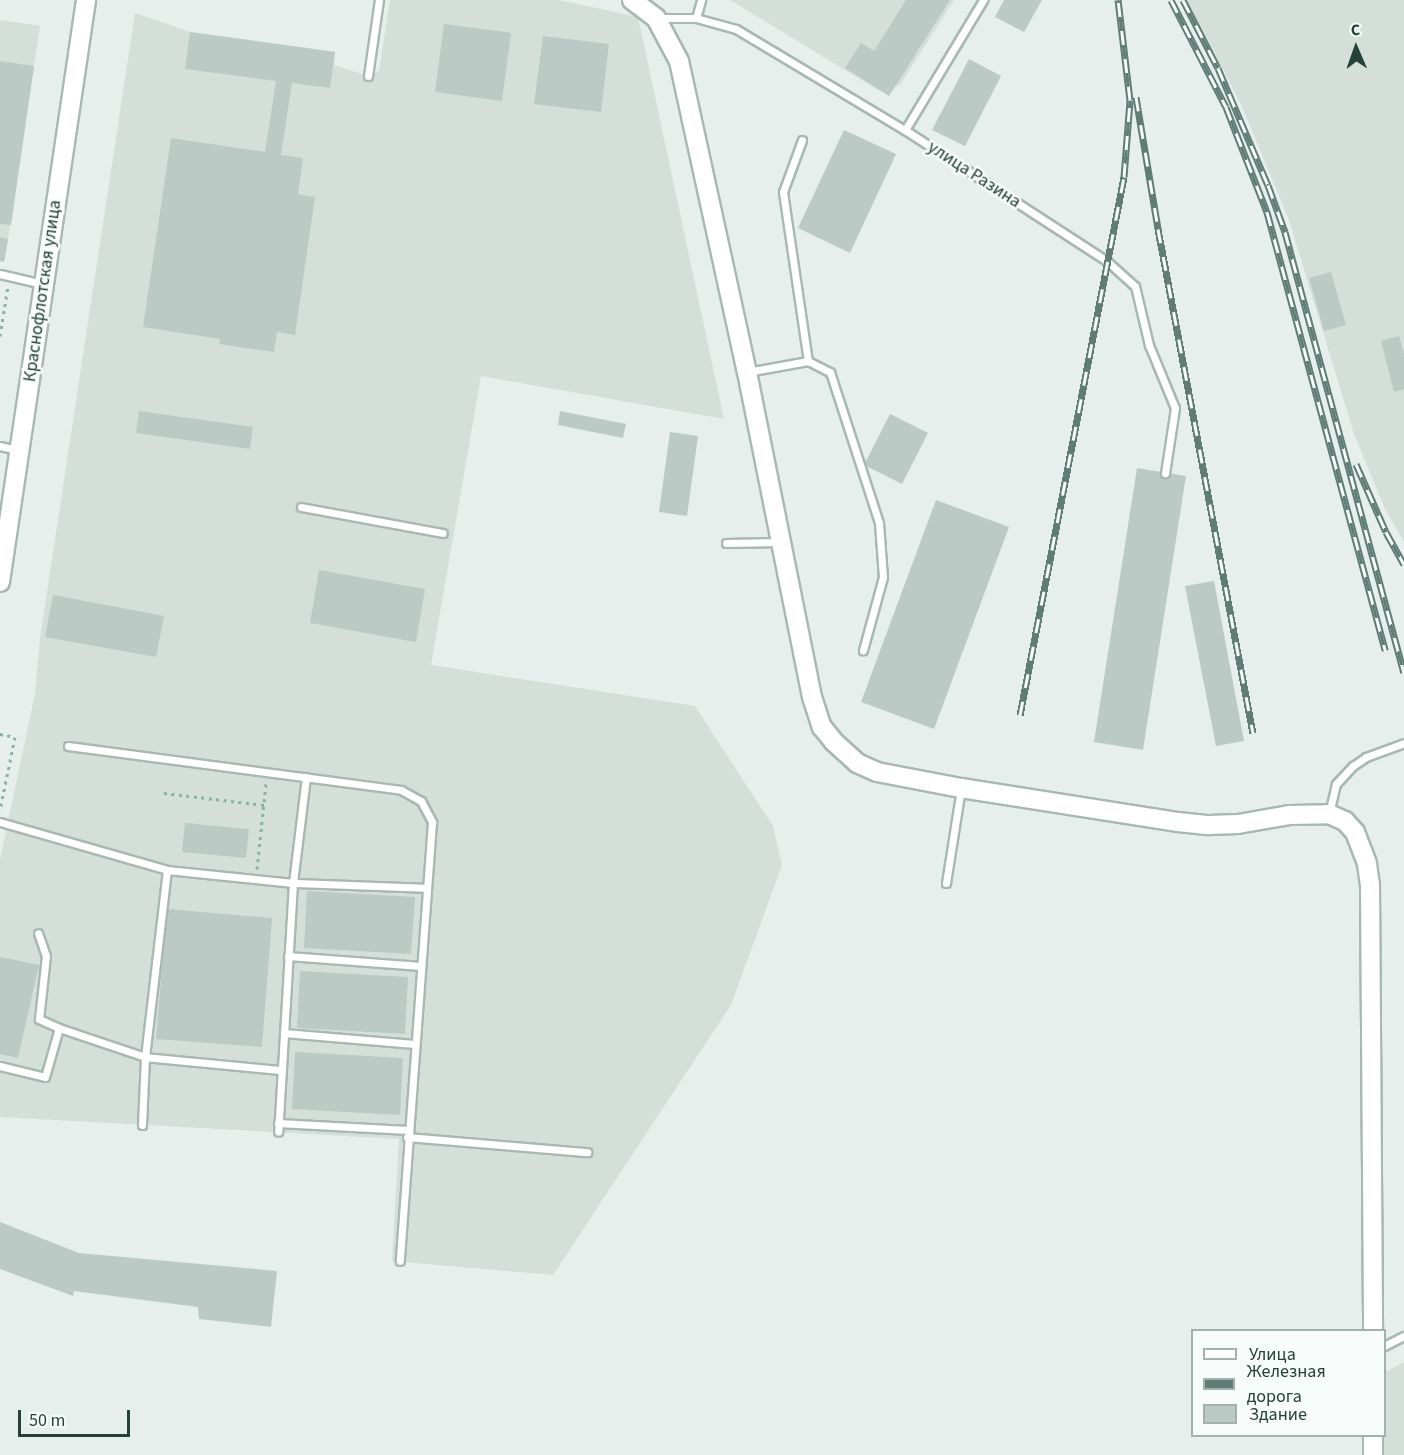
<!DOCTYPE html>
<meta charset="utf-8">
<style>
body{margin:0}
#map{position:relative;width:1404px;height:1455px;overflow:hidden;background:#e6efeb;font-family:"Source Sans 3",sans-serif}
div>[style]{position:absolute}
[style*='--x']{left:calc(var(--x)*1px);top:calc(var(--y)*1px);width:calc(var(--w)*1px);rotate:calc(var(--a)*1deg)}
.built>*{inset:0;background:#d4dfda}
.building>*{inset:0;background:#bbcac4}
.path>*{height:3px;margin-top:-1.5px;transform-origin:0;background:repeating-linear-gradient(90deg,#86b3a5 0 3px,transparent 0 7.5px)}
.roads{filter:drop-shadow(2px 0 #a8b8b2) drop-shadow(-2px 0 #a8b8b2) drop-shadow(0 2px #a8b8b2) drop-shadow(0 -2px #a8b8b2)}
.lane>*{height:7px;margin:-3.5px;padding:0 3.5px;transform-origin:3.5px;border-radius:3.5px;background:#fff}
.secondary>*{height:18px;margin:-9px;padding:0 9px;transform-origin:9px;border-radius:9px;background:#fff}
.rail>*{height:7px;margin-top:-3.5px;transform-origin:0;background:repeating-linear-gradient(90deg,#f7fbf9 0 14px,#5f7d75 0 28px);box-sizing:border-box;border-block:2px solid #5f7d75}
span{translate:-50% -50%;white-space:nowrap;text-align:center;line-height:1.15;-webkit-text-stroke:5px #f7fbf9;paint-order:stroke}
.street-label{font-size:18px;color:#24423a}
.legend{position:absolute;left:1191px;top:1329px;width:195px;height:108px;box-sizing:border-box;background:#f7fbf9;border:2px solid #a3b1ad;margin:0;padding:8px 10px;list-style:none;font-size:18px;color:#24423a}
.legend li{display:flex;align-items:center;gap:12px;height:30px}
.legend b{width:30px;border:2px solid #a3b1ad}
.north{position:absolute;left:1326px;top:18px;width:60px;height:60px;-webkit-text-stroke:4px #f7fbf9;paint-order:stroke;rotate:358deg;font-size:16px;font-weight:700;line-height:24px;text-align:center;color:#24423a}
.north::after{content:'';display:block;margin:auto;width:21px;height:27px;background:#24423a;clip-path:polygon(50% 0,100% 100%,50% 72%,0 100%)}
.scale{position:absolute;left:18px;top:1410px;width:112px;height:27px;box-sizing:border-box;border:3px solid #24423a;border-top:0;padding-left:8px;font-size:18px;line-height:21px;white-space:nowrap;color:#24423a;-webkit-text-stroke:4px #f7fbf9;paint-order:stroke}
</style>
<div id="map">
<div class="built">
<div style="clip-path:polygon(390px 0,559px 0,638px 17px,724px 419px,481px 376px,431px 665px,695px 706px,773px 826px,782px 865px,731px 1005px,553px 1275px,392px 1261px,399px 1139px,0 1117px,0 859px,35px 694px,40px 638px,135px 13px,190px 32px,335px 52px,334px 65px,368px 76px,379px 71px)"></div>
<div style="clip-path:polygon(730px 0,954px 0,900px 85px,885px 91px,878px 90px)"></div>
<div style="clip-path:polygon(1183px 0,1404px 0,1404px 542px,1385px 509px,1354px 434px,1289px 220px,1243px 109px,1209px 42px)"></div>
<div style="clip-path:polygon(0 20px,40px 26px,5px 259px,0 259px)"></div>
<div style="clip-path:polygon(1404px 1362px,1404px 1455px,1381px 1455px,1381px 1436px,1384px 1436px,1385px 1372px)"></div>
</div>
<div class="building">
<div style="clip-path:polygon(906px 0,950px 0,889px 96px,845px 68px,861px 43px,874px 51px)"></div>
<div style="clip-path:polygon(1004px 0,1042px 0,1024px 32px,995px 17px)"></div>
<div style="clip-path:polygon(444px 24px,511px 33px,502px 101px,435px 92px)"></div>
<div style="clip-path:polygon(190px 32px,335px 52px,330px 88px,292px 83px,281px 155px,303px 158px,298px 194px,315px 197px,295px 335px,277px 332px,274px 352px,219px 344px,220px 339px,143px 327px,171px 138px,265px 152px,276px 81px,185px 69px)"></div>
<div style="clip-path:polygon(543px 36px,609px 44px,601px 112px,534px 104px)"></div>
<div style="clip-path:polygon(969px 59px,1001px 76px,965px 146px,932px 130px)"></div>
<div style="clip-path:polygon(0 61px,34px 66px,11px 225px,0 224px)"></div>
<div style="clip-path:polygon(844px 130px,896px 154px,850px 253px,798px 228px)"></div>
<div style="clip-path:polygon(0 237px,8px 239px,4px 262px,0 261px)"></div>
<div style="clip-path:polygon(1331px 272px,1346px 325px,1324px 331px,1309px 278px)"></div>
<div style="clip-path:polygon(1399px 336px,1404px 354px,1404px 389px,1394px 392px,1381px 341px)"></div>
<div style="clip-path:polygon(139px 411px,253px 427px,250px 449px,136px 433px)"></div>
<div style="clip-path:polygon(560px 411px,626px 424px,623px 438px,558px 425px)"></div>
<div style="clip-path:polygon(890px 414px,928px 433px,902px 484px,864px 465px)"></div>
<div style="clip-path:polygon(670px 432px,698px 436px,687px 516px,659px 512px)"></div>
<div style="clip-path:polygon(1137px 468px,1186px 476px,1143px 750px,1094px 742px)"></div>
<div style="clip-path:polygon(936px 500px,1009px 527px,934px 729px,861px 702px)"></div>
<div style="clip-path:polygon(319px 570px,425px 589px,416px 642px,310px 623px)"></div>
<div style="clip-path:polygon(1214px 581px,1244px 741px,1216px 746px,1185px 586px)"></div>
<div style="clip-path:polygon(53px 595px,164px 616px,156px 657px,45px 637px)"></div>
<div style="clip-path:polygon(185px 823px,249px 829px,246px 858px,182px 852px)"></div>
<div style="clip-path:polygon(307px 891px,415px 897px,411px 954px,304px 948px)"></div>
<div style="clip-path:polygon(167px 909px,272px 918px,262px 1047px,156px 1039px)"></div>
<div style="clip-path:polygon(0 957px,39px 965px,18px 1058px,0 1054px)"></div>
<div style="clip-path:polygon(300px 971px,408px 977px,405px 1034px,297px 1028px)"></div>
<div style="clip-path:polygon(295px 1052px,403px 1058px,400px 1115px,292px 1109px)"></div>
<div style="clip-path:polygon(0 1222px,79px 1253px,277px 1271px,271px 1327px,199px 1319px,198px 1307px,74px 1291px,73px 1296px,0 1269px)"></div>
</div>
<div class="path">
<div style="--x:0;--y:336;--w:51;--a:-80.9"></div>
<div style="--x:0;--y:734;--w:15;--a:11"></div>
<div style="--x:15;--y:737;--w:75;--a:101.6"></div>
<div style="--x:164;--y:793;--w:101;--a:6.8"></div>
<div style="--x:257;--y:869;--w:86;--a:-84"></div>
</div>
<div class="roads">
<div class="lane">
<div style="--x:658;--y:18;--w:38;--a:0"></div>
<div style="--x:696;--y:18;--w:41;--a:15.4"></div>
<div style="--x:736;--y:29;--w:197;--a:30.9"></div>
<div style="--x:905;--y:130;--w:242;--a:33"></div>
<div style="--x:1108;--y:262;--w:36;--a:42"></div>
<div style="--x:1135;--y:286;--w:61;--a:76.7"></div>
<div style="--x:1149;--y:345;--w:68;--a:67.6"></div>
<div style="--x:1175;--y:408;--w:66;--a:98.7"></div>
<div style="--x:696;--y:18;--w:19;--a:-74"></div>
<div style="--x:368;--y:76;--w:77;--a:-81.8"></div>
<div style="--x:905;--y:130;--w:152;--a:-59"></div>
<div style="--x:802;--y:140;--w:55;--a:110.1"></div>
<div style="--x:783;--y:192;--w:171;--a:81.6"></div>
<div style="--x:0;--y:274;--w:44;--a:13.1"></div>
<div style="--x:747;--y:372;--w:62;--a:-10.2"></div>
<div style="--x:808;--y:361;--w:25;--a:27"></div>
<div style="--x:830;--y:372;--w:159;--a:72"></div>
<div style="--x:879;--y:523;--w:54;--a:85.8"></div>
<div style="--x:883;--y:577;--w:76;--a:105.3"></div>
<div style="--x:0;--y:446;--w:18;--a:13"></div>
<div style="--x:301;--y:507;--w:144;--a:10.4"></div>
<div style="--x:726;--y:543;--w:55;--a:-1"></div>
<div style="--x:68;--y:746;--w:336;--a:7.5"></div>
<div style="--x:401;--y:790;--w:23;--a:29"></div>
<div style="--x:421;--y:801;--w:24;--a:62"></div>
<div style="--x:432;--y:822;--w:440;--a:94.2"></div>
<div style="--x:306;--y:777;--w:107;--a:97"></div>
<div style="--x:293;--y:883;--w:134;--a:2.1"></div>
<div style="--x:1329;--y:814;--w:31;--a:-77"></div>
<div style="--x:1336;--y:784;--w:25;--a:-47"></div>
<div style="--x:1353;--y:766;--w:16;--a:-35"></div>
<div style="--x:1366;--y:757;--w:40;--a:-20.2"></div>
<div style="--x:0;--y:822;--w:174;--a:16"></div>
<div style="--x:167;--y:870;--w:127;--a:5.9"></div>
<div style="--x:293;--y:883;--w:249;--a:93.4"></div>
<div style="--x:946;--y:883;--w:96;--a:-81"></div>
<div style="--x:288;--y:956;--w:133;--a:4.3"></div>
<div style="--x:59;--y:1028;--w:91;--a:18.6"></div>
<div style="--x:145;--y:1057;--w:188;--a:-83.3"></div>
<div style="--x:284;--y:1033;--w:131;--a:4.8"></div>
<div style="--x:0;--y:1066;--w:46;--a:13.7"></div>
<div style="--x:45;--y:1077;--w:51;--a:-74.1"></div>
<div style="--x:59;--y:1028;--w:22;--a:-156"></div>
<div style="--x:39;--y:1019;--w:63;--a:-83.7"></div>
<div style="--x:46;--y:956;--w:24;--a:-109"></div>
<div style="--x:278;--y:1123;--w:130;--a:3.1"></div>
<div style="--x:142;--y:1125;--w:68;--a:-87.5"></div>
<div style="--x:145;--y:1057;--w:137;--a:5.5"></div>
<div style="--x:407;--y:1137;--w:181;--a:4.8"></div>
<div style="--x:1384;--y:1346;--w:22;--a:-27"></div>
</div>
<div class="secondary">
<div style="--x:632;--y:0;--w:30;--a:37"></div>
<div style="--x:656;--y:18;--w:49;--a:61.9"></div>
<div style="--x:679;--y:61;--w:318;--a:77.7"></div>
<div style="--x:747;--y:372;--w:331;--a:78.7"></div>
<div style="--x:812;--y:697;--w:32;--a:72"></div>
<div style="--x:822;--y:727;--w:19;--a:51"></div>
<div style="--x:834;--y:742;--w:31;--a:42"></div>
<div style="--x:857;--y:763;--w:22;--a:24"></div>
<div style="--x:877;--y:772;--w:86;--a:10.8"></div>
<div style="--x:961;--y:788;--w:220;--a:8.9"></div>
<div style="--x:1178;--y:822;--w:31;--a:6"></div>
<div style="--x:1209;--y:825;--w:29;--a:-2"></div>
<div style="--x:1238;--y:824;--w:53;--a:-9.8"></div>
<div style="--x:1290;--y:815;--w:39;--a:-1"></div>
<div style="--x:1329;--y:814;--w:17;--a:24"></div>
<div style="--x:1345;--y:821;--w:15;--a:48"></div>
<div style="--x:1355;--y:832;--w:34;--a:69"></div>
<div style="--x:1367;--y:864;--w:21;--a:82"></div>
<div style="--x:1370;--y:885;--w:445;--a:89.6"></div>
<div style="--x:0;--y:582;--w:588;--a:-81.59"></div>
<div style="--x:1373;--y:1455;--w:19;--a:-90"></div>
</div>
</div>
<div class="rail">
<div style="--x:1171;--y:0;--w:120;--a:62.8"></div>
<div style="--x:1226;--y:107;--w:113;--a:68.7"></div>
<div style="--x:1267;--y:212;--w:454;--a:74.9"></div>
<div style="--x:1183;--y:0;--w:76;--a:62.8"></div>
<div style="--x:1218;--y:68;--w:127;--a:66.9"></div>
<div style="--x:1268;--y:185;--w:50;--a:70.1"></div>
<div style="--x:1285;--y:232;--w:456;--a:74.9"></div>
<div style="--x:1136;--y:97;--w:134;--a:80.5"></div>
<div style="--x:1158;--y:229;--w:513;--a:79.33"></div>
<div style="--x:1356;--y:464;--w:74;--a:66.2"></div>
<div style="--x:1386;--y:532;--w:37;--a:61"></div>
<div style="--x:1020;--y:715;--w:548;--a:-79.06"></div>
<div style="--x:1124;--y:177;--w:77;--a:-85.5"></div>
<div style="--x:1130;--y:100;--w:101;--a:-96.8"></div>
</div>
<div class="street-label">
<span style="left:974px;top:175px;rotate:33deg">улица Разина</span>
<span style="left:43px;top:291px;rotate:-82deg">Краснофлотская улица</span>
</div>
<ul class="legend">
<li><b style="height:8px;background:#fff"></b>Улица</li>
<li><b style="height:8px;background:#5f7d75"></b>Железная дорога</li>
<li><b style="height:16px;background:#bbcac4"></b>Здание</li>
</ul>
<div class="north">С</div>
<div class="scale">50 m</div>
</div>
